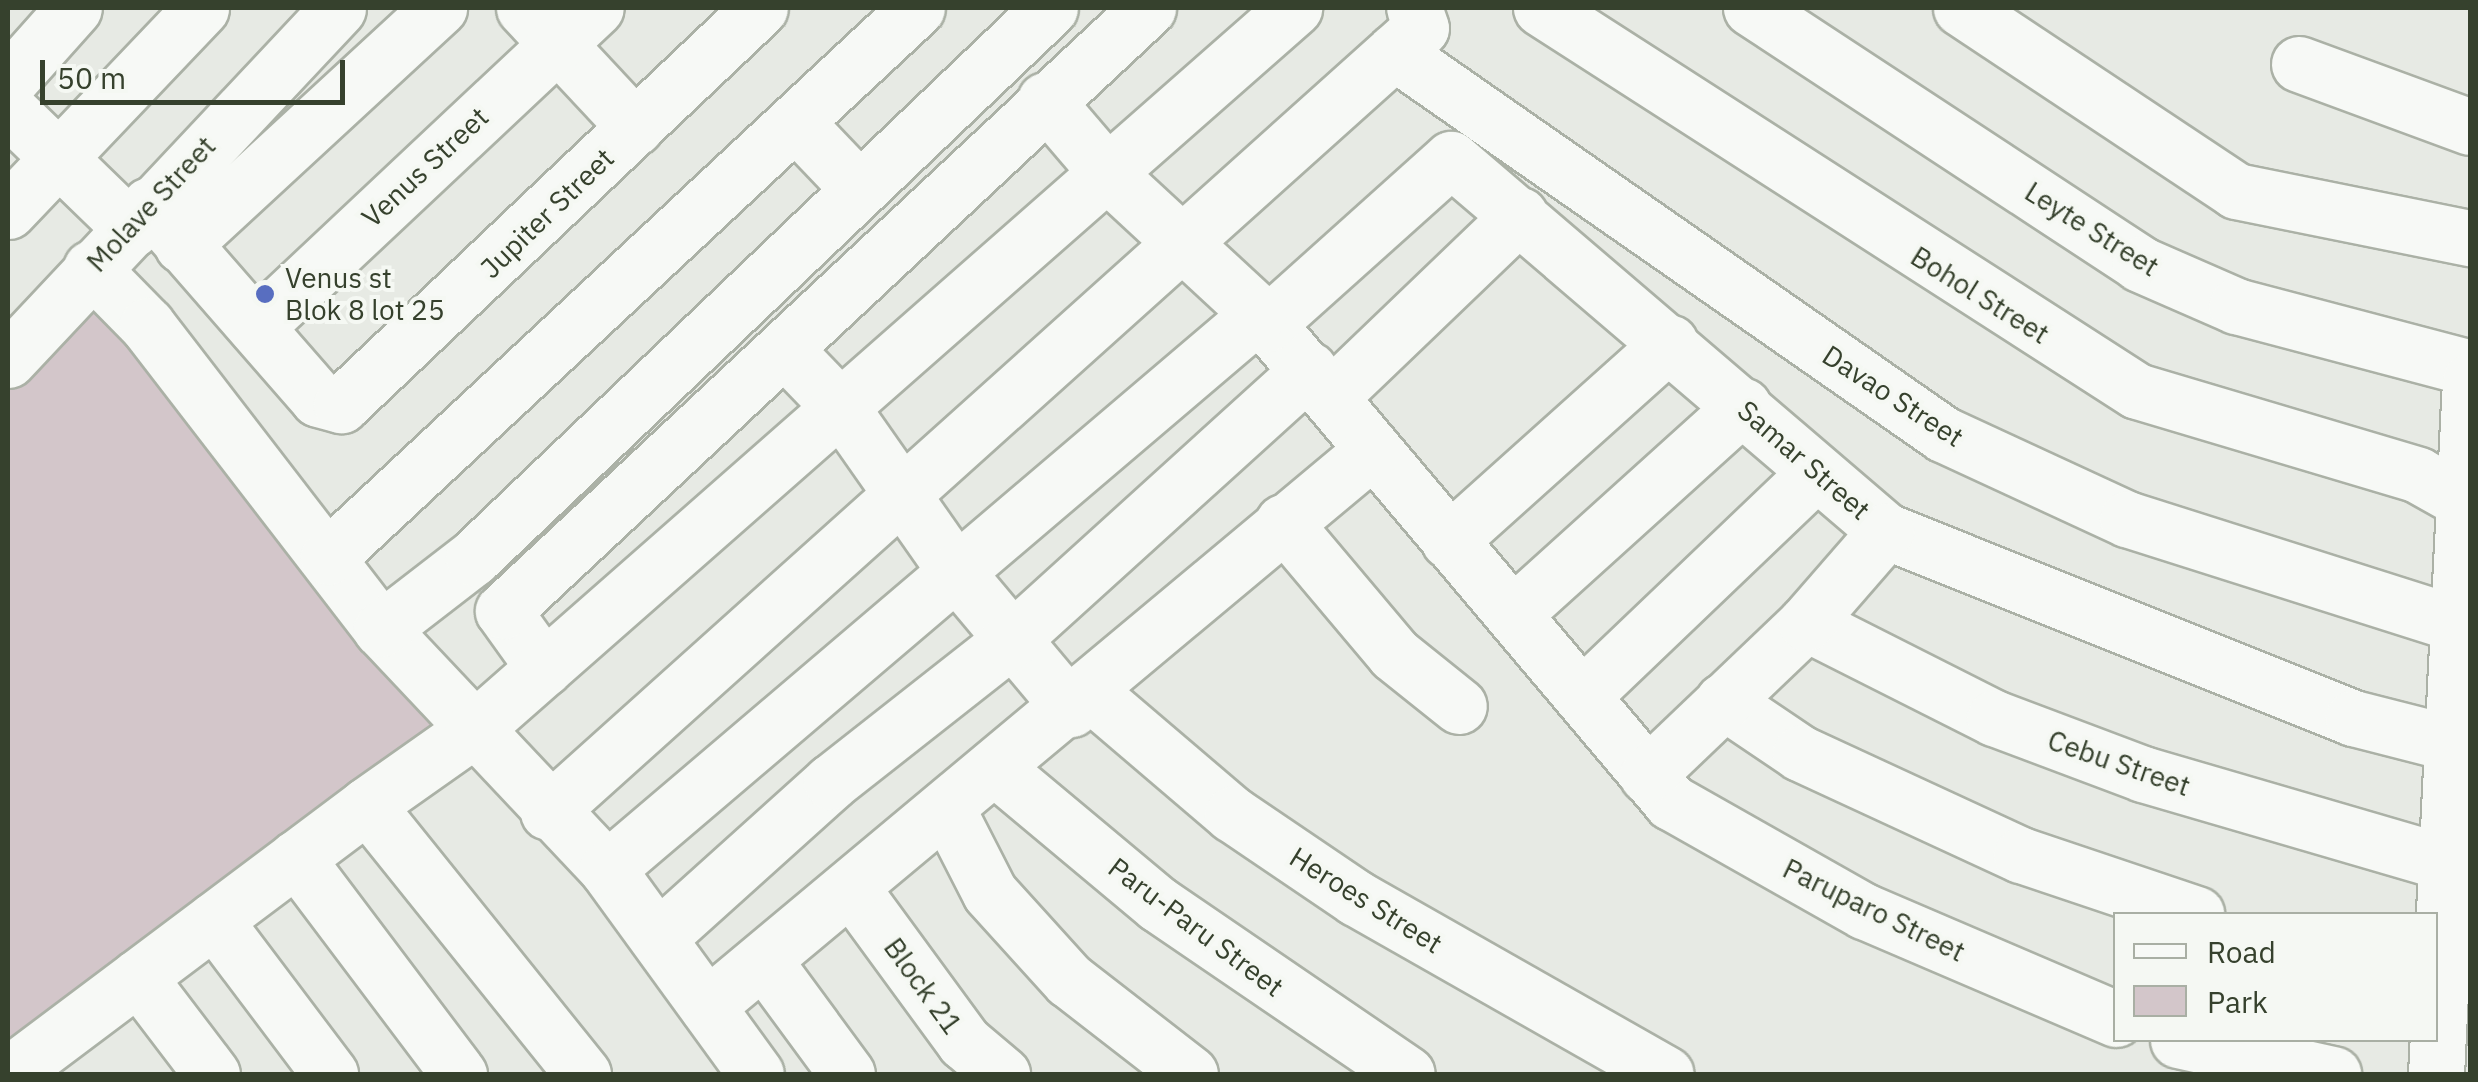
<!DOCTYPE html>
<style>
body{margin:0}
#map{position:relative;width:2478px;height:1082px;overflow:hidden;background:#e7eae4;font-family:"IBM Plex Sans",sans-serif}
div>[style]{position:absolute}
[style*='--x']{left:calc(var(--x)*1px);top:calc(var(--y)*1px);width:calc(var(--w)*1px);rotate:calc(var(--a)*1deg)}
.green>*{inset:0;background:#d3c6ca}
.roads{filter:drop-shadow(2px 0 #abb1a6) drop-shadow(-2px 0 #abb1a6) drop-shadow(0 2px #abb1a6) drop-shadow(0 -2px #abb1a6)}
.minor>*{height:55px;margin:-27.5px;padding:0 27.5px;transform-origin:27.5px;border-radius:27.5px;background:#f7f9f6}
.dots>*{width:28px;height:28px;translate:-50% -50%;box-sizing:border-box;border:5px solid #f5f8f3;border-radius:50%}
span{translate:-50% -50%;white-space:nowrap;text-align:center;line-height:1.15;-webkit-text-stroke:8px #f5f8f3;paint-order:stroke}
.street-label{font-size:28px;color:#36412d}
.poi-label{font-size:28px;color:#36412d}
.left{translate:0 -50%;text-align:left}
.frame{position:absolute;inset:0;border:10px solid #36412d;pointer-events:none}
.legend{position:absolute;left:2113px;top:912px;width:325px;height:130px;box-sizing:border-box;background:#f5f8f3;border:2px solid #a9afa4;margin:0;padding:12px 18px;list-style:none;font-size:30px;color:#36412d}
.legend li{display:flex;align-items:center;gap:20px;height:50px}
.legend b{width:50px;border:2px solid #a9afa4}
.scale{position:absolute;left:40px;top:60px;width:305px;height:45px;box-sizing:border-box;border:5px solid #36412d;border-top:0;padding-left:12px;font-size:30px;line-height:35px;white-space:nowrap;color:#36412d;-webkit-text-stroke:8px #f5f8f3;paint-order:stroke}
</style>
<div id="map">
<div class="green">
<div style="clip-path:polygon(90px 282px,440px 733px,8px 1050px,8px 375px)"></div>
</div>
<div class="roads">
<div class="minor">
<div style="--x:524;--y:8;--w:163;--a:47"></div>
<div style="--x:1541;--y:8;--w:708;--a:32.73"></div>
<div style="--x:2137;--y:391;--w:293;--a:16.6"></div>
<div style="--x:2418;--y:475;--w:47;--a:29.3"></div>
<div style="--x:1751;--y:8;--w:466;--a:33.3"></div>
<div style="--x:2140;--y:264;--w:105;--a:23.6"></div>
<div style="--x:2236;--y:306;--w:242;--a:14.8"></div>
<div style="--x:1961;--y:8;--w:330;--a:33.6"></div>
<div style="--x:2236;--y:191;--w:239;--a:11.4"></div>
<div style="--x:1394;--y:52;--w:669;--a:34.83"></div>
<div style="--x:1943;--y:434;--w:203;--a:24.8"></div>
<div style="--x:2127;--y:519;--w:341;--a:17.6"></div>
<div style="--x:2299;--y:64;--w:182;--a:20.2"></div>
<div style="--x:8;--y:82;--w:99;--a:-48.3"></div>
<div style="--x:1045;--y:100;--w:99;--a:49.5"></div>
<div style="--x:1109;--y:175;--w:205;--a:42.8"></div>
<div style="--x:1259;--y:314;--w:639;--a:49.83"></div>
<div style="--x:1671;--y:802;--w:222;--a:29.5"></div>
<div style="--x:1864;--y:911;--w:274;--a:23.2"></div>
<div style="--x:8;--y:109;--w:173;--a:44.1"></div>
<div style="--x:796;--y:123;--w:91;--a:46.3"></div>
<div style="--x:149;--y:205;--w:257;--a:48.9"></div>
<div style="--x:318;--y:399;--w:24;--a:15"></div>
<div style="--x:341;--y:405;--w:577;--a:-43.46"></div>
<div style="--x:8;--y:211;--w:280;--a:-46.4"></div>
<div style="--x:182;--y:245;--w:350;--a:-42.7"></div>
<div style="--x:91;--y:268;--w:80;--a:45.5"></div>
<div style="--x:147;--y:325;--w:384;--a:52.4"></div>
<div style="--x:381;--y:629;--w:330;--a:46.7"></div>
<div style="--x:607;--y:869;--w:253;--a:54"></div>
<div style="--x:1267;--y:324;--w:247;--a:-41.9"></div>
<div style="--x:1451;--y:159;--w:572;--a:40.54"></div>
<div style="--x:1886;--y:531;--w:503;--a:21.82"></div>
<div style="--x:2353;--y:718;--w:101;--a:14.3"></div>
<div style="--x:256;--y:327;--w:466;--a:-43.2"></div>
<div style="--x:785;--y:350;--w:82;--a:46"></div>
<div style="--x:842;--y:409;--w:199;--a:55"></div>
<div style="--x:956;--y:572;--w:179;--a:50"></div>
<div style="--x:8;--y:360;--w:482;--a:-46.8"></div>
<div style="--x:1330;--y:397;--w:263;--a:-43.8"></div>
<div style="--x:1283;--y:522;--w:172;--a:49.9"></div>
<div style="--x:1394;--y:654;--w:83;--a:38.7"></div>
<div style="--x:1449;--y:541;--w:297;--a:-41.9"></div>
<div style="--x:328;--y:557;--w:805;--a:-42.99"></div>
<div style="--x:1514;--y:613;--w:309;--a:-42.1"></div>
<div style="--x:1806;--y:623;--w:211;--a:26.8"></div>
<div style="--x:1994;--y:718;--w:159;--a:20.6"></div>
<div style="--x:2143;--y:774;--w:317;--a:16.3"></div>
<div style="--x:381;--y:629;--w:116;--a:-37.7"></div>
<div style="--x:473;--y:558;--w:797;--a:-43.63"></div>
<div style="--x:544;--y:668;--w:70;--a:-125.7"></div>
<div style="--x:503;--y:611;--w:883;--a:-43.07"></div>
<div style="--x:1089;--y:692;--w:188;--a:40.5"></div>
<div style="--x:1232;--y:814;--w:150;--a:34.1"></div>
<div style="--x:1356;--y:898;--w:356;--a:29.6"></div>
<div style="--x:1582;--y:696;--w:323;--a:-43.7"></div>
<div style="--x:1723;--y:701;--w:93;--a:34"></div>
<div style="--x:1800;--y:753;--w:243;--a:24.8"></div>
<div style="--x:2021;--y:855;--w:185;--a:18.6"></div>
<div style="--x:994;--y:767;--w:214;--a:39.9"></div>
<div style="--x:1158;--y:904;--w:301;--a:34.3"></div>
<div style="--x:1647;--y:775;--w:220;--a:-43.7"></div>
<div style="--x:1806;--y:623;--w:122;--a:-49"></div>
<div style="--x:947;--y:809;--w:94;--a:62.9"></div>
<div style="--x:990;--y:893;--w:118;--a:47.8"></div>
<div style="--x:1069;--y:980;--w:153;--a:37.8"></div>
<div style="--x:548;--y:812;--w:1173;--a:-41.93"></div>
<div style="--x:1421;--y:28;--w:21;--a:-109"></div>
<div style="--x:296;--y:858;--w:271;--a:53"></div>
<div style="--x:607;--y:869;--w:856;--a:-40.41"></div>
<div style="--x:852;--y:889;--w:190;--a:53.8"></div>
<div style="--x:964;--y:1042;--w:50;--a:40.1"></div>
<div style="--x:214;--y:920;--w:193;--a:53"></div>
<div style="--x:659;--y:937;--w:232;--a:-42"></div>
<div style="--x:831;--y:782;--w:228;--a:-38.2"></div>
<div style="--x:1010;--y:641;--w:404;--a:-42.2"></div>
<div style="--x:764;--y:961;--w:140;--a:53.7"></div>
<div style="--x:138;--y:977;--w:122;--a:52.7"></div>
<div style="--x:707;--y:1006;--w:868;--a:-39.86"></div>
<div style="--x:2178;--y:1040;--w:159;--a:12.4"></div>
<div style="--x:9;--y:1074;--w:448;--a:-36.9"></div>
<div style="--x:583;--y:1074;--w:345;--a:-128.8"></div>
<div style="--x:367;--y:805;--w:128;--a:-35.2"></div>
<div style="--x:472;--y:731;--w:1095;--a:-41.33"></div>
<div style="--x:2436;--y:1074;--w:694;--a:-87.19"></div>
</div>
</div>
<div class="dots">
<div style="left:265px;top:294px;background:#586ec0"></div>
</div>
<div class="street-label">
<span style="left:425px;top:167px;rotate:-43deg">Venus Street</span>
<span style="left:151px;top:204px;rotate:-47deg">Molave Street</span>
<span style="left:547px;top:213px;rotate:-44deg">Jupiter Street</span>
<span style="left:2092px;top:229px;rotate:32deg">Leyte Street</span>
<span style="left:1980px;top:295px;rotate:32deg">Bohol Street</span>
<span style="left:1893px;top:396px;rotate:33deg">Davao Street</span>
<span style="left:1804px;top:460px;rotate:41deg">Samar Street</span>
<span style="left:2119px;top:763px;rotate:19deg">Cebu Street</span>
<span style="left:1366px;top:900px;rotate:32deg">Heroes Street</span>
<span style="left:1874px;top:910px;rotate:26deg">Paruparo Street</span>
<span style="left:1196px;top:927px;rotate:37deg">Paru-Paru Street</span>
<span style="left:923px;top:986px;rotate:54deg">Block 21</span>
</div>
<div class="poi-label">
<span class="left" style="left:285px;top:294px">Venus st<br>Blok 8 lot 25</span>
</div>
<div class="frame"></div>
<ul class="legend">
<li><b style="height:12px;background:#f7f9f6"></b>Road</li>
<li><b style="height:28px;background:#d3c6ca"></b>Park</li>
</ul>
<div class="scale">50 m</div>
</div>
